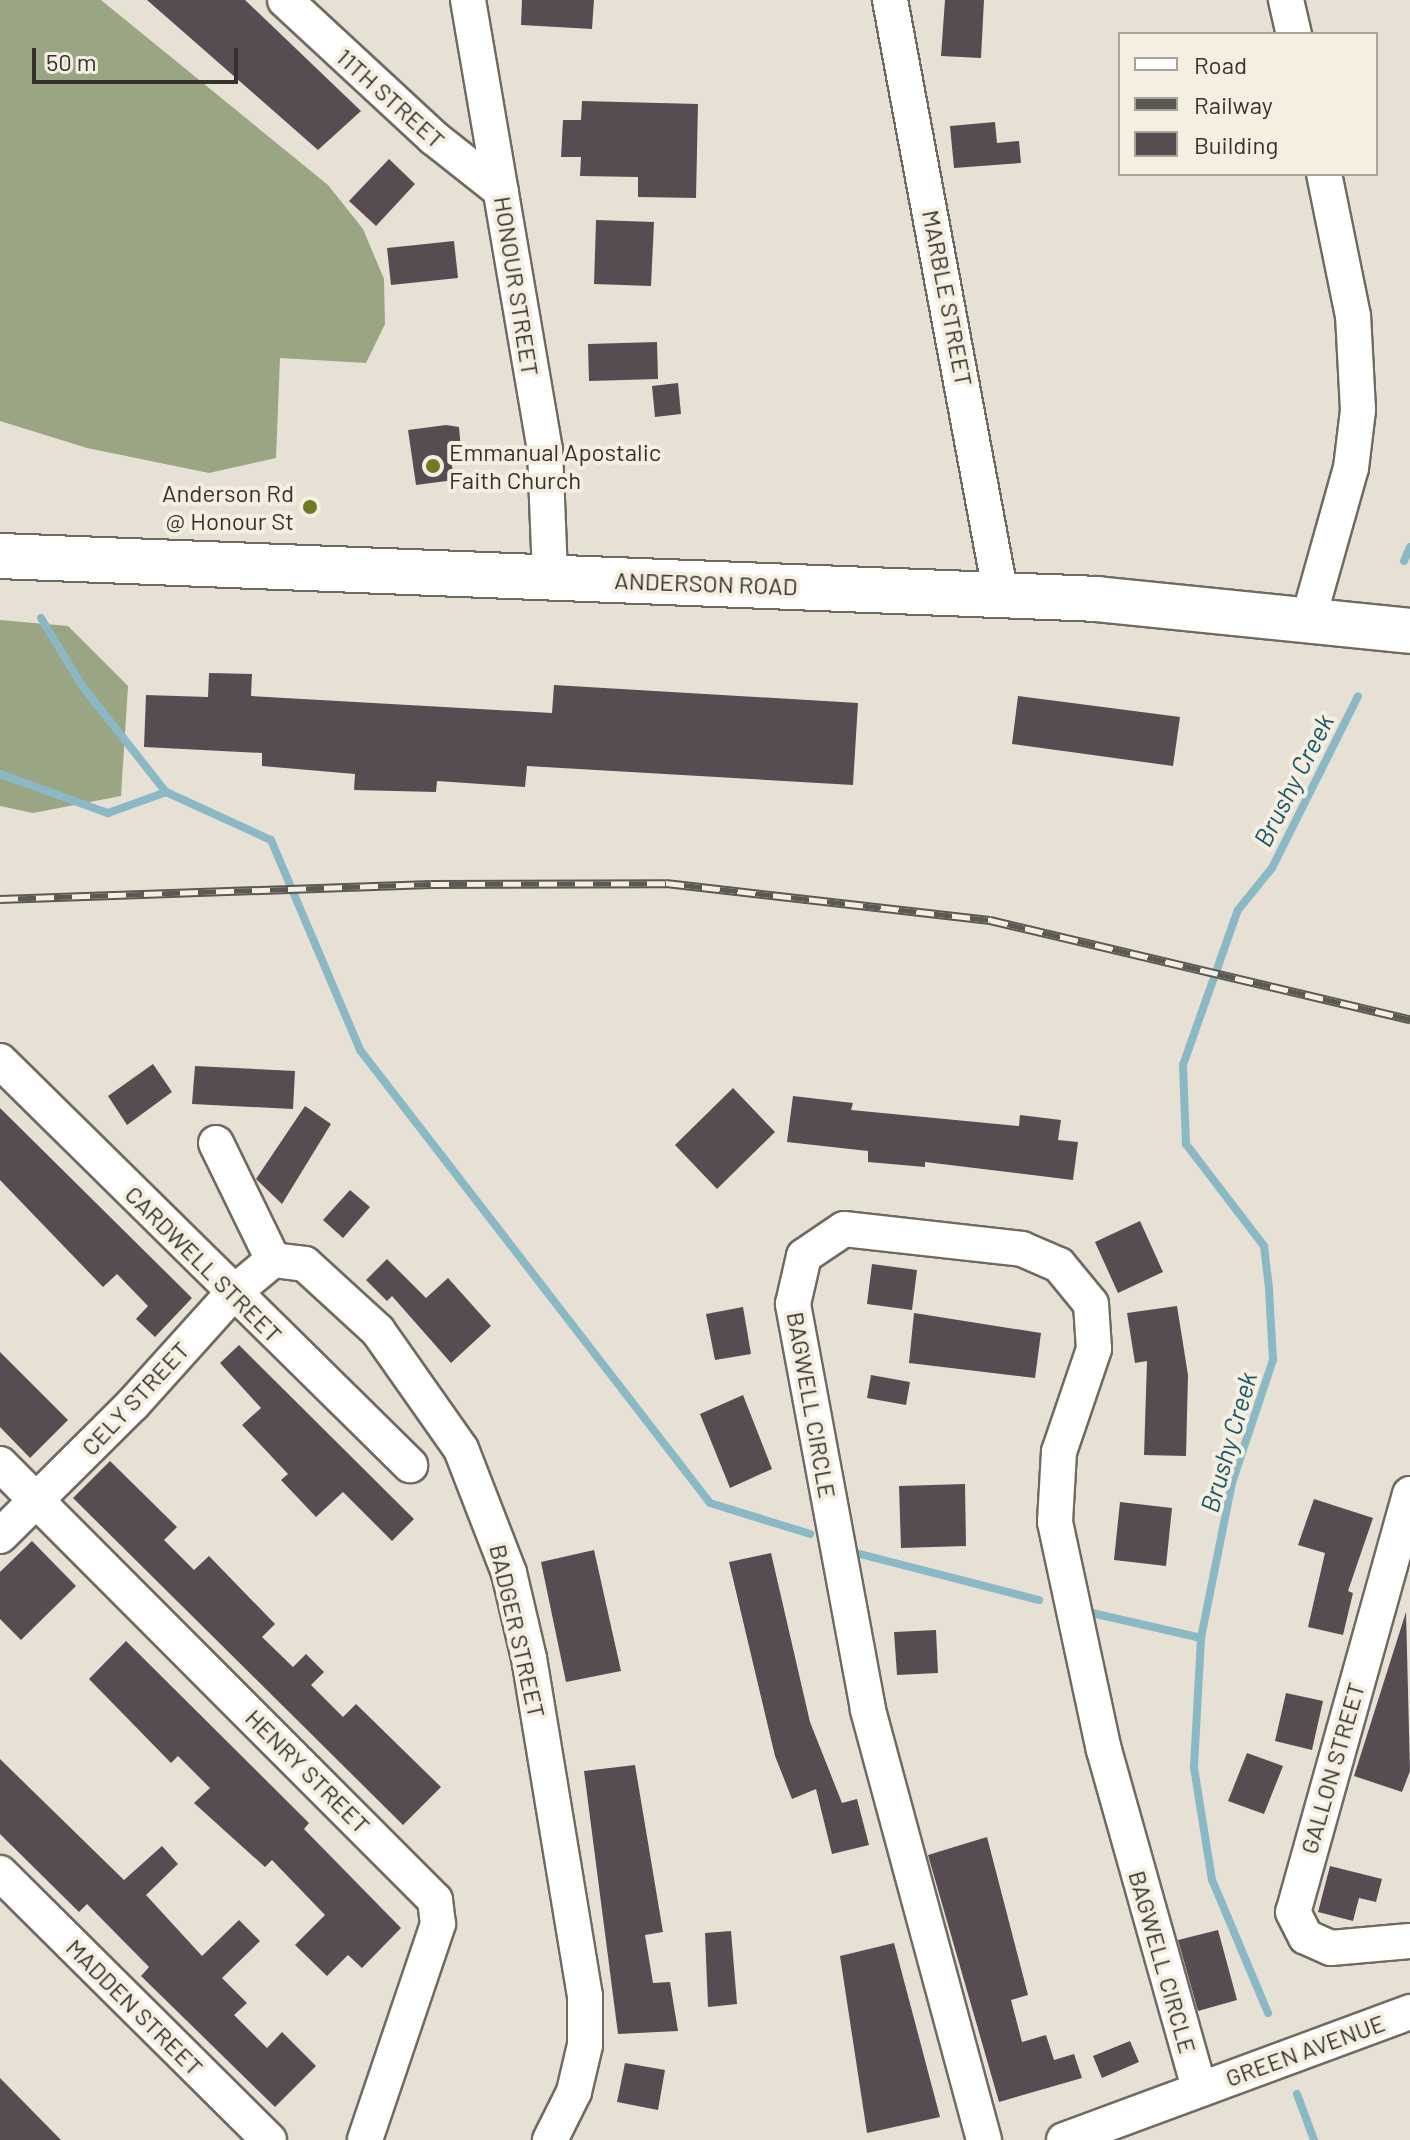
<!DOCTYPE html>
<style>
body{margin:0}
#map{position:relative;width:1410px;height:2140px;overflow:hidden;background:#e7e1d5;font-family:Barlow,sans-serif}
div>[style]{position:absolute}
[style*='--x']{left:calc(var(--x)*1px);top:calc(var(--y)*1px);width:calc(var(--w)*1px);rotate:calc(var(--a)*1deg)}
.forest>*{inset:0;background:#9aa683}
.stream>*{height:8px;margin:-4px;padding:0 4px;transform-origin:4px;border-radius:4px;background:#8bb8c5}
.building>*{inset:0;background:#584c53}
.roads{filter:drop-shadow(2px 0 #706b60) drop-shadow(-2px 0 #706b60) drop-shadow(0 2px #706b60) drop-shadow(0 -2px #706b60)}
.minor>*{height:34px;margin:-17px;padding:0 17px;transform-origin:17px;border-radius:17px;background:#fff}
.major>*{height:44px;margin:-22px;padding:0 22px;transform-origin:22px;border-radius:22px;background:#fff}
.rail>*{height:9px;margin-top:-4.5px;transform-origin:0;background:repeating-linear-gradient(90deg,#f5efe2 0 18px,#5c5953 0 36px);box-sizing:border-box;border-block:2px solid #5c5953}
.dots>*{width:22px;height:22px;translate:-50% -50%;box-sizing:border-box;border:4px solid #f5efe2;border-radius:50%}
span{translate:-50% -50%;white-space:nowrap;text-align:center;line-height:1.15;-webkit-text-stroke:8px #f5efe2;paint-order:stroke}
.street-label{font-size:24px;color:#34322d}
.poi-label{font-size:24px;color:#34322d}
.left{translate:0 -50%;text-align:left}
.right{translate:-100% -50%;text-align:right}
.water-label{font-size:26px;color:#1a5766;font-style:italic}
.legend{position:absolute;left:1118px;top:32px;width:260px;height:144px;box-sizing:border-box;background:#f5efe2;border:2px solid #a8a39a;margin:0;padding:10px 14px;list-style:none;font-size:24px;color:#34322d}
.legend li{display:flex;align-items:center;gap:16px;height:40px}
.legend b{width:40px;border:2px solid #a8a39a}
.scale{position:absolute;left:32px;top:48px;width:206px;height:36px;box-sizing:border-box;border:4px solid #34322d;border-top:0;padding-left:10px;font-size:24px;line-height:28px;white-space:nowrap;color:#34322d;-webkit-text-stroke:6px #f5efe2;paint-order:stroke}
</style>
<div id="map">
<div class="forest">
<div style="clip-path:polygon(0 0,101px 0,328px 185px,363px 229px,384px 279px,385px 324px,366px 363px,280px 358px,276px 458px,209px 473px,87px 448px,0 421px)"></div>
<div style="clip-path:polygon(0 620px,68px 626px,128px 686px,121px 796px,33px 813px,0 806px)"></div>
</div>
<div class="stream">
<div style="--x:1404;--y:561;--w:15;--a:-67"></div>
<div style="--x:41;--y:618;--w:81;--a:58.7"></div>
<div style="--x:83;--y:687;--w:134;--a:51.7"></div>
<div style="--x:166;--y:792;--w:115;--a:24.6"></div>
<div style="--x:271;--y:840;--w:228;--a:67"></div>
<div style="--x:360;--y:1050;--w:572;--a:52.31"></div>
<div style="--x:710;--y:1503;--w:105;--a:17.2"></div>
<div style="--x:0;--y:774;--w:115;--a:19.9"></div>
<div style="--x:108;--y:813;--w:62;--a:-19.9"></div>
<div style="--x:856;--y:1553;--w:189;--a:14.4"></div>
<div style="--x:1092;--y:1613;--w:112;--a:12.9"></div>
<div style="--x:1268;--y:2013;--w:144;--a:-112.8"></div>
<div style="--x:1212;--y:1880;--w:114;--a:-99.1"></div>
<div style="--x:1194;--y:1767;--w:129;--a:-86.9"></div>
<div style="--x:1201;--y:1638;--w:158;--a:-78.7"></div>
<div style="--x:1232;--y:1483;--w:130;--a:-71.6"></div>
<div style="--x:1273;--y:1360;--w:72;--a:-93.2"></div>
<div style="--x:1269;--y:1288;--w:42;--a:-96.8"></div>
<div style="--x:1264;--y:1246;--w:128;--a:-127.4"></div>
<div style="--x:1186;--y:1144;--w:79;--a:-92.2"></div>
<div style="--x:1183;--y:1065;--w:164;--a:-70.5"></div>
<div style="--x:1238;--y:910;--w:54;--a:-51"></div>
<div style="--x:1272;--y:868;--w:192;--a:-63.4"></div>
<div style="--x:1297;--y:2094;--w:49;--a:69.7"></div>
</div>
<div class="building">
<div style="clip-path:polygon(147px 0,245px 0,361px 111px,318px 150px)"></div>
<div style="clip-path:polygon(522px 0,594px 0,592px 29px,521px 25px)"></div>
<div style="clip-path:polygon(945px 0,984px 0,981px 58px,941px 56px)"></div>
<div style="clip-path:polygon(582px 101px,698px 104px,696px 198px,638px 197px,638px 177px,580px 176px,581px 157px,561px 157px,563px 120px,581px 120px)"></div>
<div style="clip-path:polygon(995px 122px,997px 143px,1019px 141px,1021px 163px,954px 168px,950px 126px)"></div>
<div style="clip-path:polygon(389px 159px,415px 184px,376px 226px,349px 201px)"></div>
<div style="clip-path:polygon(596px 220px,654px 222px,651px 286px,594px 284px)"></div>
<div style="clip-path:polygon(454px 241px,458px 278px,391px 285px,387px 248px)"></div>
<div style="clip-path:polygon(657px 342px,658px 379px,589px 381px,588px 344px)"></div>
<div style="clip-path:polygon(678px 383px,681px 414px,655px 417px,652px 386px)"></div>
<div style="clip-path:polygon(446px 425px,459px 427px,461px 450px,450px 452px,454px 480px,416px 485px,408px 430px)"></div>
<div style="clip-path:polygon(209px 673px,252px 674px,251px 696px,552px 713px,554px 685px,858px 703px,853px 785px,527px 766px,525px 787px,437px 781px,436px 792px,354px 790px,355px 774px,262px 766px,262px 753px,144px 747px,146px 695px,208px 697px)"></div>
<div style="clip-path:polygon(1018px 696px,1180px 717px,1173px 766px,1012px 744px)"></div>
<div style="clip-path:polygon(153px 1064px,172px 1092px,127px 1125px,108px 1096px)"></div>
<div style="clip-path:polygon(195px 1066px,295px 1071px,293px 1109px,192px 1104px)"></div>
<div style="clip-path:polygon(733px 1088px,775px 1132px,717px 1189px,675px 1145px)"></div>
<div style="clip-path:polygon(793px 1096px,853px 1103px,851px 1110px,1019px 1126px,1020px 1115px,1061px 1120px,1058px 1140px,1078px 1142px,1073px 1180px,925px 1162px,925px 1167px,868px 1162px,868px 1151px,787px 1142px)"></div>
<div style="clip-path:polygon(305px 1106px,331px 1124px,282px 1204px,256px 1179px)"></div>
<div style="clip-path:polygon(0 1108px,192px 1298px,155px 1337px,136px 1319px,148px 1306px,117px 1274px,103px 1287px,0 1180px)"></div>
<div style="clip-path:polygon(350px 1190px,370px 1207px,343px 1238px,323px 1220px)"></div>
<div style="clip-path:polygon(1140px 1221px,1163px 1272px,1118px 1293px,1095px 1242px)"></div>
<div style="clip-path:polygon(387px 1259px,426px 1298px,448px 1278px,491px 1326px,451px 1363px,392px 1296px,387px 1301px,366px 1280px)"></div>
<div style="clip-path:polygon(872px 1264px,917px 1270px,912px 1310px,867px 1304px)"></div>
<div style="clip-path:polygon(1177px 1306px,1188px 1375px,1186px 1456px,1144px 1455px,1147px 1361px,1135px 1363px,1127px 1313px)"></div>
<div style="clip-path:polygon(743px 1307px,751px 1354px,715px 1360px,706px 1314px)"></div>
<div style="clip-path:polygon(914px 1313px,1041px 1333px,1035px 1378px,909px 1363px)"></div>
<div style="clip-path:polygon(239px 1345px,414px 1519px,392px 1541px,343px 1492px,316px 1517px,281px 1480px,288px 1474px,242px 1425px,261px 1408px,220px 1363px)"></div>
<div style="clip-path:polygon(0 1352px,68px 1420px,30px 1458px,0 1427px)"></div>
<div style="clip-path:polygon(871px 1375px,910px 1382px,906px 1405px,867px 1398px)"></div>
<div style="clip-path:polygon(743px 1395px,772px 1469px,730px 1488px,700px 1414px)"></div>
<div style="clip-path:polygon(110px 1461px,177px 1527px,164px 1540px,194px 1570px,209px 1556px,275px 1624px,262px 1637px,293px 1667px,306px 1654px,324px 1672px,311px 1685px,343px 1717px,356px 1704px,441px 1787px,403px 1825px,73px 1498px)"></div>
<div style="clip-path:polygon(965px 1484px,966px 1546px,901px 1548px,899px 1486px)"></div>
<div style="clip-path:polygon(1314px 1499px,1373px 1518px,1348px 1591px,1353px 1593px,1343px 1635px,1308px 1627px,1325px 1553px,1298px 1545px)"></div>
<div style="clip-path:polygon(1120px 1502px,1172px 1508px,1166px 1566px,1114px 1560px)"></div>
<div style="clip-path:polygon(32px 1541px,76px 1586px,21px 1640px,0 1619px,0 1572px)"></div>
<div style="clip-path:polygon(594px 1550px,621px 1671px,566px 1682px,541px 1562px)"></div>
<div style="clip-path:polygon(771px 1553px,810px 1722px,842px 1803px,857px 1799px,869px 1845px,832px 1854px,816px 1789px,792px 1799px,775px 1756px,729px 1562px)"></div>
<div style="clip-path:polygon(1406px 1612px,1410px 1771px,1402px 1792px,1354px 1776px)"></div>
<div style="clip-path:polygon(936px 1630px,938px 1673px,897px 1675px,894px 1632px)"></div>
<div style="clip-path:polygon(126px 1641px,309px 1823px,304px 1829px,401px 1928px,362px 1968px,348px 1955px,327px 1976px,295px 1945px,325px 1915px,272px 1860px,265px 1867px,194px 1803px,210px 1788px,178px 1756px,171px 1763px,89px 1679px)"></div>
<div style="clip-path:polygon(1286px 1693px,1323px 1701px,1312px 1750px,1275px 1741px)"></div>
<div style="clip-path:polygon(1247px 1753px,1283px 1766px,1264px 1814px,1228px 1801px)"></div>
<div style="clip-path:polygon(0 1759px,124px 1880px,162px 1846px,178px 1864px,146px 1895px,202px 1956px,239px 1920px,260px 1941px,222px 1978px,247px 2003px,234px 2015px,267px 2048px,282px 2032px,316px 2066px,275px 2107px,141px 1976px,149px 1967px,87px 1904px,79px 1912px,0 1834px)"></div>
<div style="clip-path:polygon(635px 1765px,663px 1932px,645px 1935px,653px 1983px,670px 1982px,678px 2031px,618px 2034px,584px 1771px)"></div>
<div style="clip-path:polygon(987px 1837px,1028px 1995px,1011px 2000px,1022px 2042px,1046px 2035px,1054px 2060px,1074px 2054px,1082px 2078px,999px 2102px,928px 1855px)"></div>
<div style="clip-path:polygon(1330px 1866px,1382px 1879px,1376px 1902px,1359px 1898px,1353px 1921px,1318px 1912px)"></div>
<div style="clip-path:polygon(1218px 1930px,1237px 2000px,1198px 2011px,1178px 1940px)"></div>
<div style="clip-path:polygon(731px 1931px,737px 2004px,708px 2007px,705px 1933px)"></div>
<div style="clip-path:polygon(894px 1943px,940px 2117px,867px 2133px,840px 1956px)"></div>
<div style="clip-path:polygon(1130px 2041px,1139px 2062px,1102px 2078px,1093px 2056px)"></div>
<div style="clip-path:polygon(625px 2063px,665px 2070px,658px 2110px,617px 2102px)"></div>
<div style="clip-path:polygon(0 2078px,61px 2140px,0 2140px)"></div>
</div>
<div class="roads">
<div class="minor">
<div style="--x:285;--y:0;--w:203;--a:42.8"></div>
<div style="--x:434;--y:138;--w:85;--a:38.3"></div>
<div style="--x:468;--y:0;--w:457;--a:80.3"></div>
<div style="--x:545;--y:450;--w:125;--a:87.7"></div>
<div style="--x:890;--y:0;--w:606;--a:79.45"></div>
<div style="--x:1286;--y:0;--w:35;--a:77"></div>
<div style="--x:1309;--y:617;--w:155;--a:-74.3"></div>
<div style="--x:1351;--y:468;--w:58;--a:-83.1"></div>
<div style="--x:1358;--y:410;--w:94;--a:-93"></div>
<div style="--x:1353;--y:316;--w:145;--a:-101.5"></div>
<div style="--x:0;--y:1061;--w:576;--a:44.58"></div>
<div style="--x:216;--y:1143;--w:130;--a:64"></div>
<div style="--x:0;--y:1464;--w:616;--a:45.07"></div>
<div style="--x:435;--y:1900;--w:24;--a:83"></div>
<div style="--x:438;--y:1924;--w:228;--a:108.7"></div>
<div style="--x:1410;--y:1494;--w:434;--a:105.6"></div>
<div style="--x:1293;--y:1912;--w:28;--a:63"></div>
<div style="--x:1306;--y:1937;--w:27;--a:24"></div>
<div style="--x:1331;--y:1948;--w:79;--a:-5.1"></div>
<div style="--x:0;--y:1536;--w:187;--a:-44.8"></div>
<div style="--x:133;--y:1404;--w:148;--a:-48"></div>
<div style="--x:232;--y:1294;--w:53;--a:-39.7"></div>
<div style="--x:273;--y:1260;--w:32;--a:7"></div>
<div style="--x:305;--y:1264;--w:99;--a:42.5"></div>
<div style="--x:378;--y:1331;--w:144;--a:54.9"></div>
<div style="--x:461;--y:1449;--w:133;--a:68.8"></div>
<div style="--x:509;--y:1573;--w:87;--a:76.8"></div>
<div style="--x:529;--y:1658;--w:343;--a:80.6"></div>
<div style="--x:585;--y:1996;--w:49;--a:90"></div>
<div style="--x:585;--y:2045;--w:48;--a:103.2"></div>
<div style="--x:574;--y:2092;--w:54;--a:116.6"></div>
<div style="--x:0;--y:1873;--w:379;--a:44.8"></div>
<div style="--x:984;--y:2140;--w:446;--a:-105.1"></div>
<div style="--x:868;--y:1709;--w:412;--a:-100.5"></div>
<div style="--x:793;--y:1304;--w:49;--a:-77.1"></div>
<div style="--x:804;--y:1256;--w:48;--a:-34"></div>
<div style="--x:844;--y:1229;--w:179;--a:6.4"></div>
<div style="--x:1022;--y:1249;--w:40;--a:23.4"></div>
<div style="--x:1059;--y:1265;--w:50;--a:50.6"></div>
<div style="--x:1091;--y:1304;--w:45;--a:86.2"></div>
<div style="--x:1094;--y:1349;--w:109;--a:108.8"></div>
<div style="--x:1059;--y:1452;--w:70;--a:93.3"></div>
<div style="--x:1055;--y:1522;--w:233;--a:77.9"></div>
<div style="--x:1104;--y:1750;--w:351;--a:74.3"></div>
<div style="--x:1064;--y:2140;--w:369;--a:-20.3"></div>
</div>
<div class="major">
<div style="--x:0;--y:556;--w:1098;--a:2.24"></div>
<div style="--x:1097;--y:599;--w:315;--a:5.8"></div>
</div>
</div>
<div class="rail">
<div style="--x:0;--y:899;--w:431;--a:-2"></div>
<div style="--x:431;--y:884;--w:235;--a:-0.2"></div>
<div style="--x:666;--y:883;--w:326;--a:6.5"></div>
<div style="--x:990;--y:920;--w:432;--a:13.3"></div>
</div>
<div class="dots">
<div style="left:433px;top:466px;background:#707924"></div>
<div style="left:310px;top:507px;background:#707924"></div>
</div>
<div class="street-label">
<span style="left:391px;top:98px;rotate:42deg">11TH STREET</span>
<span style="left:517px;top:286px;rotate:81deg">HONOUR STREET</span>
<span style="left:948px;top:298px;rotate:79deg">MARBLE STREET</span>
<span style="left:706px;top:583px;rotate:2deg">ANDERSON ROAD</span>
<span style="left:204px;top:1264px;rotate:45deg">CARDWELL STREET</span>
<span style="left:135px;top:1398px;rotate:-47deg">CELY STREET</span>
<span style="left:812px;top:1405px;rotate:80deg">BAGWELL CIRCLE</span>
<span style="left:518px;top:1631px;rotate:77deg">BADGER STREET</span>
<span style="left:1332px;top:1768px;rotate:-74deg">GALLON STREET</span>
<span style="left:308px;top:1771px;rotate:45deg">HENRY STREET</span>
<span style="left:1163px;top:1962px;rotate:74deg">BAGWELL CIRCLE</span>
<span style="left:135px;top:2007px;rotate:45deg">MADDEN STREET</span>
<span style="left:1305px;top:2050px;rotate:-20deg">GREEN AVENUE</span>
</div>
<div class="poi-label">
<span class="left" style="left:449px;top:466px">Emmanual Apostalic<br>Faith Church</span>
<span class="right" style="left:294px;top:507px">Anderson Rd<br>@ Honour St</span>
</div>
<div class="water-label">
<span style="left:1293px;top:780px;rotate:-63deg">Brushy Creek</span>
<span style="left:1228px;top:1442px;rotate:-74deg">Brushy Creek</span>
</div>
<ul class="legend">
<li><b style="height:10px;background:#fff"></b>Road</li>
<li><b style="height:10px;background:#5c5953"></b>Railway</li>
<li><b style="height:22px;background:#584c53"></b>Building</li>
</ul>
<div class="scale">50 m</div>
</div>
